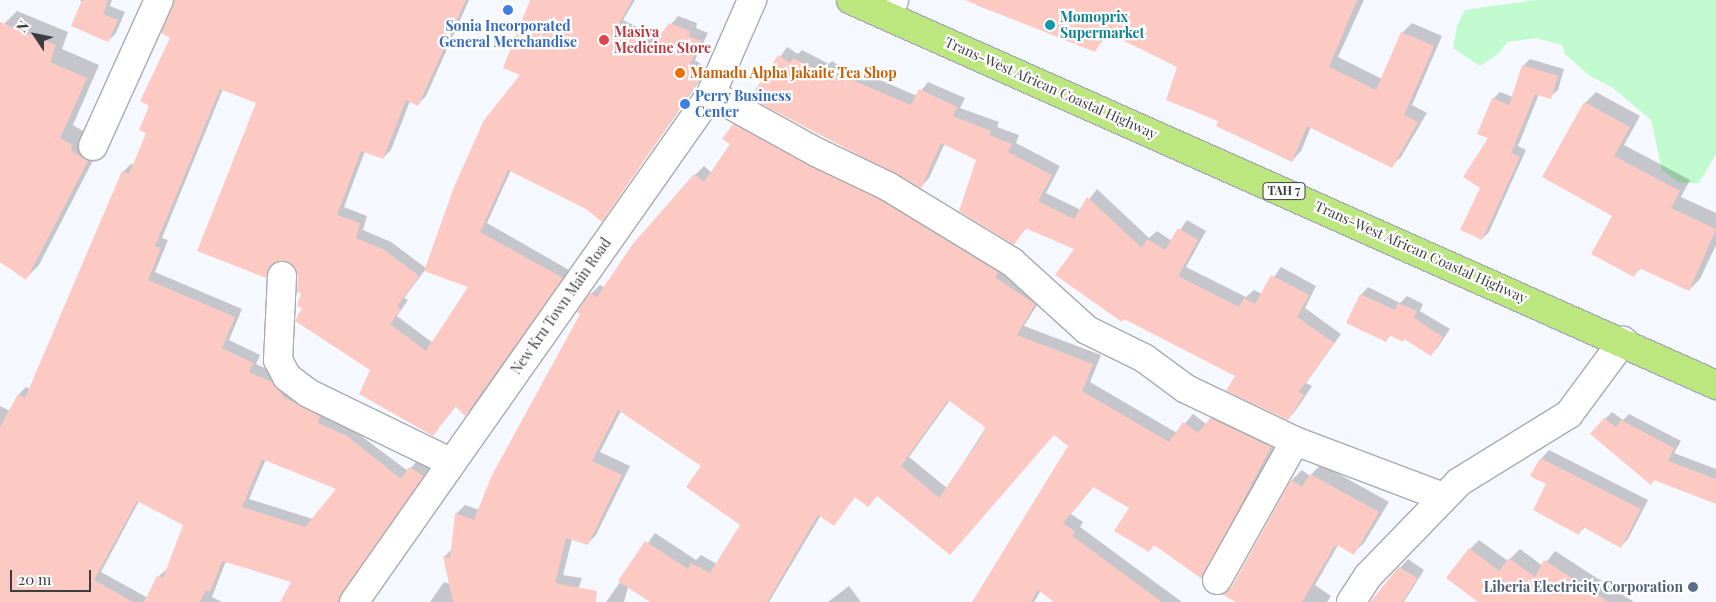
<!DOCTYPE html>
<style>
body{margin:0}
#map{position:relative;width:1716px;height:602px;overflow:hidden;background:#f5f8ff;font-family:"Playfair Display",serif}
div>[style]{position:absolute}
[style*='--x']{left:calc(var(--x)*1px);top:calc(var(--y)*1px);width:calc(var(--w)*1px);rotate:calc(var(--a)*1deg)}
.green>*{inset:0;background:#c2facf}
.shadow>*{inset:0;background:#0003}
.building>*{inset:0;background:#fdcac3}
.roads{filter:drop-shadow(1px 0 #a8abb1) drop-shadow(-1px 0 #a8abb1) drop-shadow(0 1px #a8abb1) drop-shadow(0 -1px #a8abb1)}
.minor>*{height:28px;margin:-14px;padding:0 14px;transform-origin:14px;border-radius:14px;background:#fff}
.highway>*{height:28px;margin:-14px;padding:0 14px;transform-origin:14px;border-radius:14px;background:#bce77e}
.dots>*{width:14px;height:14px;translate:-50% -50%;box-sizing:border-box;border:2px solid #fff;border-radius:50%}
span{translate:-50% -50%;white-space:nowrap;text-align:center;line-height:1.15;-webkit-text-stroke:4.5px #fff;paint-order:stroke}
.shield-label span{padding:1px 4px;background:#fff;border:1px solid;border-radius:4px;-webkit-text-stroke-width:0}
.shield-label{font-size:12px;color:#3c3d40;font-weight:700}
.culture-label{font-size:14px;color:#0d838f;font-weight:700}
.left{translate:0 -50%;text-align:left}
.shop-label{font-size:14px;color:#366cbe;font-weight:700}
.health-label{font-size:14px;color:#be3a42;font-weight:700}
.food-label{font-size:14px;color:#c56008;font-weight:700}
.street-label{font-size:14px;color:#3c3d40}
.service-label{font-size:14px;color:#4e5e75;font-weight:700}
.right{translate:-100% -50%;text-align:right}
.north{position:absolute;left:10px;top:10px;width:50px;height:50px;-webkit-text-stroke:4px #fff;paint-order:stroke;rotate:304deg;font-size:14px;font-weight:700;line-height:20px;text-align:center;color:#3c3d40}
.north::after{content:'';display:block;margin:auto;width:18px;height:22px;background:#3c3d40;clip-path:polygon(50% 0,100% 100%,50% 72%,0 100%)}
.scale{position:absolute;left:10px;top:570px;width:81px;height:22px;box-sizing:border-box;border:2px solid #3c3d40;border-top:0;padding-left:6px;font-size:15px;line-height:18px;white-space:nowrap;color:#3c3d40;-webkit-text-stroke:4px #fff;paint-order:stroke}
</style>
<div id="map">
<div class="green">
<div style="clip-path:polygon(1534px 0,1716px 0,1716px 154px,1699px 183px,1679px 183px,1662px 170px,1651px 120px,1613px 88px,1590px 76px,1565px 54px,1562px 45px,1536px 38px,1507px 42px,1499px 53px,1480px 66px,1453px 48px,1457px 25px,1465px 10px)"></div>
</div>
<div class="shadow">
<div style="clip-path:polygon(80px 0,112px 0,110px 6px,125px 12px,116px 33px,108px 41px)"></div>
<div style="clip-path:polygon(evenodd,175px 0,469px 0,426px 96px,418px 104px,410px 101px,391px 150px,383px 158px,365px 151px,344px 207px,367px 216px,363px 230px,391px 242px,426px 268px,522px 74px,531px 0,635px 0,623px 20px,660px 38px,678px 16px,697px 23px,696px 28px,708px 33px,695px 60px,708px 69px,602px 220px,587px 208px,511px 170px,487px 223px,569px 270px,473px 407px,465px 415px,456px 406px,433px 435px,372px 369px,303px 307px,299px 276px,292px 262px,276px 261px,266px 277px,257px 102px,223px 89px,162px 238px,168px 240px,155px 272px,242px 309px,229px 340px,260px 355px,256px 364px,280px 375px,408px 471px,418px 460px,431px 467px,349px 584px,344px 602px,281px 602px,293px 581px,226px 561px,212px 597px,222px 602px,0 602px,0 406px,10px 411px,19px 394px,26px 387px,30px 389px,123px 172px,131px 164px,134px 165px,148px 133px,151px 105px,172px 37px,175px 0,425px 270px,470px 286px,433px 343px,397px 316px,408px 300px,404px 298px,425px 270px,175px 0,266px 459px,338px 488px,313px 519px,249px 499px,266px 459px,175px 0,139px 501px,185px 524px,167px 569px,158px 577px,148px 598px,101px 572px,139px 501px)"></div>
<div style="clip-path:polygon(977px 0,1364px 0,1338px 57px,1382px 79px,1402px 33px,1412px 23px,1442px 36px,1412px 105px,1427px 113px,1401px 157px,1391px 166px,1311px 127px,1301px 151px,1292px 161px,1218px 125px,1220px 121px,1179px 67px,1109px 32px,1095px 50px,976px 5px)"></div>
<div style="clip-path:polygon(17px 11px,68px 32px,62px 49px,99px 65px,73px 125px,83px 131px,84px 138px,100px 147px,39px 265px,26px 278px,0 260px,0 34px,4px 24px)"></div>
<div style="clip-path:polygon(787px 47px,798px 54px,802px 50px,829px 64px,832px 61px,851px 73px,855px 69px,917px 96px,928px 82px,965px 98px,960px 108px,999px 122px,997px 127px,1019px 135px,1016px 143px,1060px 166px,1046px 193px,1081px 210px,1097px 189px,1149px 238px,1157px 231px,1172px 241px,1187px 220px,1206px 231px,1186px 267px,1246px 297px,1254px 290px,1262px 294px,1281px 267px,1316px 286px,1305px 308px,1341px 334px,1306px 383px,1312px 386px,1296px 410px,1288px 419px,1237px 375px,1075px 249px,1027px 227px,1014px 243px,978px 160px,945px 143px,929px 178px,921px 187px,752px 97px)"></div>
<div style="clip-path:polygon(1530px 59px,1564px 69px,1558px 90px,1550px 97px,1539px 94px,1518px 146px,1526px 150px,1489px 232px,1482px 239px,1481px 187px,1493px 99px,1500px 92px,1513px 97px,1523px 66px)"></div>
<div style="clip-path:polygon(1596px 92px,1640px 116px,1624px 145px,1690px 180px,1681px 197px,1716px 213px,1716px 245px,1700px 279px,1689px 290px,1642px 267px,1634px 275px,1585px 103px)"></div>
<div style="clip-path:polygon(evenodd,743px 116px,890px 192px,1043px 295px,1024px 326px,1101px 355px,1090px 382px,1177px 433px,1193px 414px,1206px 424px,1220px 410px,1279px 438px,1210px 568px,1202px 577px,1155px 544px,1149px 550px,1131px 508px,1094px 486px,1071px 514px,1083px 522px,1080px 527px,1182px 602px,1056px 602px,1041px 590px,1034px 602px,974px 602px,1069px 445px,1054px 434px,958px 545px,878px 495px,868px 506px,856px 496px,833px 524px,821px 515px,769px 602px,652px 602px,628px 587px,624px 602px,606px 602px,655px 533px,696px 560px,701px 555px,717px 564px,742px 524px,702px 466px,621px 411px,600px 452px,630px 466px,596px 535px,587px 544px,572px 539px,563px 575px,582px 578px,574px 602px,430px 602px,444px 582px,450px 584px,444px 557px,452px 549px,456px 514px,465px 505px,479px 510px,591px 294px,600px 285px,605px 288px,695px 175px,704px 166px,712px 173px,732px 144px,734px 125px,743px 116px,950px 400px,987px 426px,947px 488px,909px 457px,950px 400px)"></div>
<div style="clip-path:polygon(1368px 287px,1400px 303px,1407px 296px,1423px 304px,1420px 311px,1450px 329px,1438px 347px,1431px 354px,1405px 338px,1403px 340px,1391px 335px,1386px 341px,1361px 295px)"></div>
<div style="clip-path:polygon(1612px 412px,1623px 420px,1629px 414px,1681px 441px,1674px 453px,1716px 469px,1716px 503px,1656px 479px,1651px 483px,1605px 419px)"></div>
<div style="clip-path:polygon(1549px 450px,1648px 500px,1628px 539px,1620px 547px,1585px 527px,1578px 534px,1548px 484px,1541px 459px)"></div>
<div style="clip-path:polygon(1321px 464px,1389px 502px,1364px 543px,1353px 553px,1338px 545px,1315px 585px,1331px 596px,1327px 602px,1238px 602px,1224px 594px,1234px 585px,1292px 480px,1302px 470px,1310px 476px)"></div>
<div style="clip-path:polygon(1479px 540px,1508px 561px,1520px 549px,1543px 566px,1555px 551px,1634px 602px,1480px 602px,1470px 549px)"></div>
<div style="clip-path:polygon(1408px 559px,1424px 570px,1404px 602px,1384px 602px,1400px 568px)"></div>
<div style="clip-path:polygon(849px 586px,861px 602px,828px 602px)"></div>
</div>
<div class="building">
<div style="clip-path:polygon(82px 0,108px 0,103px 14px,118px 20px,108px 42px,71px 26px)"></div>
<div style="clip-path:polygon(evenodd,174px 0,466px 0,418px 106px,406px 100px,383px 159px,361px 151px,337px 215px,360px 223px,356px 238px,383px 249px,419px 276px,397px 306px,401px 309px,390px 324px,426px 351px,468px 287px,424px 271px,454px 187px,484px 120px,520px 75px,503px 68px,530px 0,632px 0,617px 28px,652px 46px,669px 23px,690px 31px,689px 36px,701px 41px,688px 68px,701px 77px,602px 222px,586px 209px,508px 170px,480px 232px,563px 278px,465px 416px,455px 406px,433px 436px,359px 394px,370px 370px,295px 321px,302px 308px,297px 306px,301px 293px,297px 292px,298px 276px,291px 263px,274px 262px,269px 268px,266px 278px,197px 251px,256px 103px,220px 89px,155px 246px,161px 248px,148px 280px,235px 317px,222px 348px,253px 363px,249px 372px,272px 382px,285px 398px,320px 416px,318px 423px,347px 436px,401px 479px,409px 467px,424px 476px,337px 602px,280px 602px,291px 582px,222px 561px,210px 592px,206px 590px,200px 602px,144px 602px,157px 576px,163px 578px,183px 525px,137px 501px,94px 580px,133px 602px,0 602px,0 427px,18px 394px,25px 398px,122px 171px,129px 174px,146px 133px,139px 130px,149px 106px,140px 101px,170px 38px,161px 33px,174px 0,262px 459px,336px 489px,305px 527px,242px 507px,262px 459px)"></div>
<div style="clip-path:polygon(965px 0,1357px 0,1329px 67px,1376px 90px,1401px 32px,1434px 46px,1404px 115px,1418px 122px,1392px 168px,1307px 126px,1292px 162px,1216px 126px,1218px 121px,1166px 100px,1177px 67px,1106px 32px,1095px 52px)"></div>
<div style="clip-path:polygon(0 22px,56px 45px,50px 62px,87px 78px,60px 138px,71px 144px,72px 151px,88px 161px,26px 280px,0 262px)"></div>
<div style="clip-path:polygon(778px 55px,790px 63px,793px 58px,821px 72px,823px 69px,843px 82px,845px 77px,911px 105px,919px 89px,957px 107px,953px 116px,991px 131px,989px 135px,1012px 144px,1008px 152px,1052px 175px,1038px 201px,1074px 219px,1087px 197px,1142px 248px,1147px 239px,1165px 250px,1178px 228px,1198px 240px,1178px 276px,1239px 307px,1244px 298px,1255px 304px,1271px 275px,1309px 295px,1297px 317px,1334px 343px,1299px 392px,1304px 395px,1288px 420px,1226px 391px,1235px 376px,1124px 319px,1122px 322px,1055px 275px,1074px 249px,1025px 228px,1014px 245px,959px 211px,976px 160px,941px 143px,921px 188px,750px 98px)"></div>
<div style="clip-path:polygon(1522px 65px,1558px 76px,1551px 99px,1535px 94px,1511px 153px,1520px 157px,1482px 240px,1460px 230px,1480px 188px,1463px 177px,1488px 138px,1477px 134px,1492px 98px,1509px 105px)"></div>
<div style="clip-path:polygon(1584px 102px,1630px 127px,1614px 156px,1680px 191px,1671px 208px,1716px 229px,1689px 291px,1639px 268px,1634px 277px,1591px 254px,1612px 216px,1542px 177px)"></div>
<div style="clip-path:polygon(evenodd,733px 124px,882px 201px,998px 272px,995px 277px,1035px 304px,1017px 335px,1093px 364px,1082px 391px,1169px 442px,1183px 422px,1198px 433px,1210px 418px,1271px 447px,1202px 579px,1154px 545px,1149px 552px,1114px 531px,1129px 508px,1093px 487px,1063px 523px,1075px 532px,1072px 536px,1162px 602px,1054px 602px,1038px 590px,1031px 602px,972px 602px,1068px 446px,1054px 435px,950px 555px,877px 496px,868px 507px,855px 497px,834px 526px,818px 515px,767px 602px,650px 602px,618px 581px,645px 541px,688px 569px,691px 563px,710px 573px,740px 525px,686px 487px,701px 466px,618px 410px,592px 461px,622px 475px,588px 545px,566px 538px,555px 583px,597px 591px,596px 602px,453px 602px,443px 556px,450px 558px,455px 513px,474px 520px,491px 477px,580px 314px,577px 312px,590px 293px,597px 297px,632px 245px,694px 174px,704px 182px,730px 144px,722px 139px,733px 124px,948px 400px,985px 427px,982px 436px,939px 498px,901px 466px,948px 400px)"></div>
<div style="clip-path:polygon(1360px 294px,1395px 310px,1398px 303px,1417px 311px,1414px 318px,1443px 337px,1431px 356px,1404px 339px,1403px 342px,1389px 335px,1386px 342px,1346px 323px)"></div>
<div style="clip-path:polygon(1604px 418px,1616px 427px,1621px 420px,1674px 448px,1668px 461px,1716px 479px,1716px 504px,1654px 480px,1651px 485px,1590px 434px)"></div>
<div style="clip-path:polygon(1540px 458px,1641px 509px,1621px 548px,1583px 527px,1579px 535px,1533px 510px,1546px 484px,1530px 476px)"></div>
<div style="clip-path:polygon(1310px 474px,1379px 512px,1354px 555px,1337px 545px,1334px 547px,1302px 602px,1236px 602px,1222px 594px,1231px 588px,1291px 480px,1302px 487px)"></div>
<div style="clip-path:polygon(1469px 548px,1499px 571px,1509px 558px,1535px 577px,1544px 560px,1609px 602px,1478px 602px,1446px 578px)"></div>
<div style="clip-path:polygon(1399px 567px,1417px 578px,1403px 602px,1370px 602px)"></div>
</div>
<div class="roads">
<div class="minor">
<div style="--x:888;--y:15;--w:16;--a:-68"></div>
<div style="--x:711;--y:94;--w:120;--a:28.9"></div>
<div style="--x:816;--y:152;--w:81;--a:25.6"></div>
<div style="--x:889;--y:187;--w:144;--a:31.4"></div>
<div style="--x:1012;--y:262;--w:101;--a:42.2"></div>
<div style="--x:1087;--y:330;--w:64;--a:26.2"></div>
<div style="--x:1144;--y:358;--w:52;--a:36.4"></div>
<div style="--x:1186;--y:389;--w:121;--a:25.5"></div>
<div style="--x:1295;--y:441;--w:158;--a:20.7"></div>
<div style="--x:93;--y:146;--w:160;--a:-65.7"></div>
<div style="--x:282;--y:276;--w:84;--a:92.7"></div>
<div style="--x:278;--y:360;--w:19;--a:62"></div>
<div style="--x:287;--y:377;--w:26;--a:37"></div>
<div style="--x:308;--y:393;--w:158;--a:25.9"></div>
<div style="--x:1217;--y:580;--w:159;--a:-60.7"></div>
<div style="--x:354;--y:602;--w:621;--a:-54.9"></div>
<div style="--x:711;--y:94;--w:103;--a:-66.4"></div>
<div style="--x:1351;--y:602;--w:31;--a:-57"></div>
<div style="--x:1368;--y:576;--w:131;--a:-45.9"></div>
<div style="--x:1459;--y:482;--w:129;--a:-31.7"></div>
<div style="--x:1569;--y:414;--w:91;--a:-53.5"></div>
</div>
<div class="highway">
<div style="--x:851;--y:0;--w:947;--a:23.99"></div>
</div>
</div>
<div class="dots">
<div style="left:508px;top:10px;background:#3f7fe0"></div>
<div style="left:1050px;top:25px;background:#0f9aa8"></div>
<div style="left:604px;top:40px;background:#e0444e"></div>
<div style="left:680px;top:73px;background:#e8710a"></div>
<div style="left:685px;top:104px;background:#3f7fe0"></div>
<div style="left:1693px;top:587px;background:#5c6f8a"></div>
</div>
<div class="shield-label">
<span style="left:1284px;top:191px">TAH 7</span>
</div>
<div class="culture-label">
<span class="left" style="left:1060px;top:25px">Momoprix<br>Supermarket</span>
</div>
<div class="shop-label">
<span style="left:508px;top:34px">Sonia Incorporated<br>General Merchandise</span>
<span class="left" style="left:695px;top:104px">Perry Business<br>Center</span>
</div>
<div class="health-label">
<span class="left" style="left:614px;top:40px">Masiva<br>Medicine Store</span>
</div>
<div class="food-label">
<span class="left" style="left:690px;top:73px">Mamadu Alpha Jakaite Tea Shop</span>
</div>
<div class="street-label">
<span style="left:1051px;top:88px;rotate:24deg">Trans-West African Coastal Highway</span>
<span style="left:1421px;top:252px;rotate:24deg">Trans-West African Coastal Highway</span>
<span style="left:561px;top:306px;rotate:-55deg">New Kru Town Main Road</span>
</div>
<div class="service-label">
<span class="right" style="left:1683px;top:587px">Liberia Electricity Corporation</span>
</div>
<div class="north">N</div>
<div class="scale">20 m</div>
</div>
